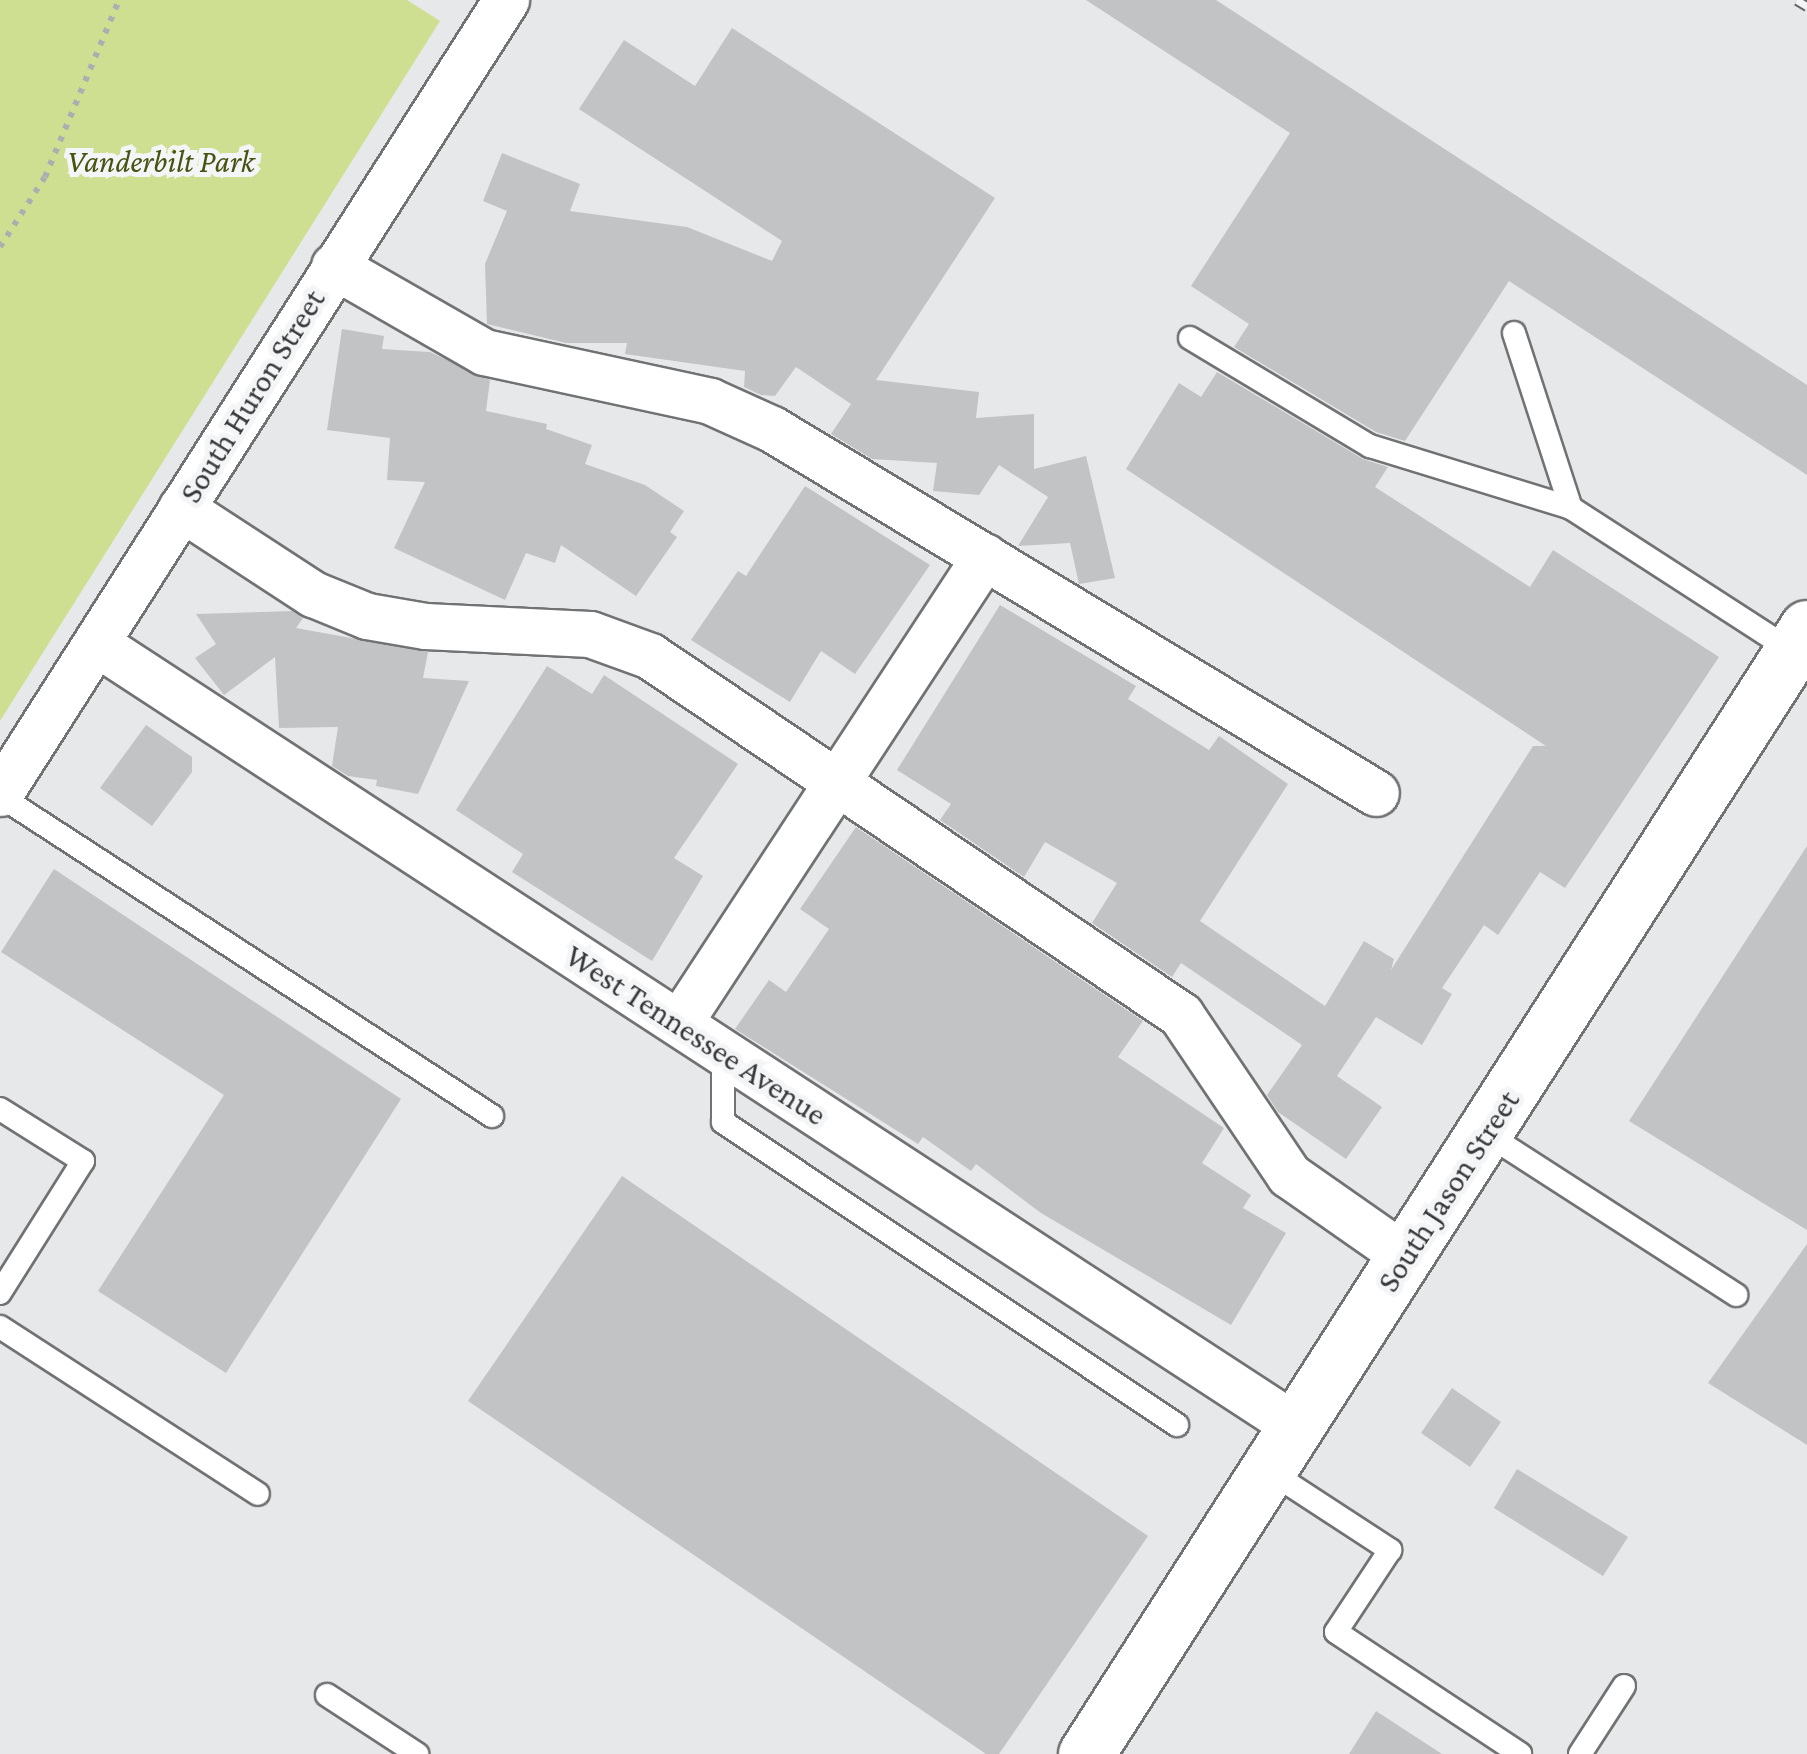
<!DOCTYPE html>
<style>
body{margin:0}
#map{position:relative;width:1807px;height:1754px;overflow:hidden;background:#e7e8ea;font-family:"Crimson Pro",serif}
div>[style]{position:absolute}
[style*='--x']{left:calc(var(--x)*1px);top:calc(var(--y)*1px);width:calc(var(--w)*1px);rotate:calc(var(--a)*1deg)}
.green>*{inset:0;background:#cfdf91}
.building>*{inset:0;background:#c2c3c5}
.path>*{height:6px;margin-top:-3px;transform-origin:0;background:repeating-linear-gradient(90deg,#adaeaf 0 5px,transparent 0 13px)}
.roads{filter:drop-shadow(2px 0 #717274) drop-shadow(-2px 0 #717274) drop-shadow(0 2px #717274) drop-shadow(0 -2px #717274)}
.service>*{height:22px;margin:-11px;padding:0 11px;transform-origin:11px;border-radius:11px;background:#fff}
.minor>*{height:45px;margin:-22.5px;padding:0 22.5px;transform-origin:22.5px;border-radius:22.5px;background:#fff}
.tertiary>*{height:55px;margin:-27.5px;padding:0 27.5px;transform-origin:27.5px;border-radius:27.5px;background:#fff}
.rail>*{height:11px;margin-top:-5.5px;transform-origin:0;background:repeating-linear-gradient(90deg,#f4f5f7 0 22px,#666667 0 44px);box-sizing:border-box;border-block:2px solid #666667}
span{translate:-50% -50%;white-space:nowrap;text-align:center;line-height:1.15;-webkit-text-stroke:10px #f4f5f7;paint-order:stroke}
.park-label{font-size:32px;color:#485212;font-style:italic}
.street-label{font-size:32px;color:#383839}
</style>
<div id="map">
<div class="green">
<div style="clip-path:polygon(0 0,407px 0,440px 21px,0 721px)"></div>
</div>
<div class="building">
<div style="clip-path:polygon(1086px 0,1216px 0,1807px 385px,1807px 475px,1509px 281px,1405px 441px,1376px 432px,1234px 347px,1249px 324px,1191px 286px,1290px 133px)"></div>
<div style="clip-path:polygon(732px 28px,995px 198px,876px 380px,979px 392px,976px 418px,1034px 414px,1034px 469px,1086px 456px,1115px 578px,1079px 584px,1070px 543px,1018px 546px,1048px 497px,999px 465px,979px 495px,933px 491px,937px 463px,872px 459px,831px 434px,851px 404px,796px 367px,775px 396px,761px 395px,744px 387px,745px 371px,625px 354px,627px 343px,566px 343px,487px 324px,485px 264px,507px 211px,483px 201px,502px 153px,580px 184px,570px 211px,687px 227px,772px 261px,782px 241px,579px 109px,624px 40px,695px 86px)"></div>
<div style="clip-path:polygon(342px 329px,384px 336px,382px 349px,430px 352px,490px 380px,486px 411px,547px 424px,546px 429px,592px 445px,585px 464px,645px 485px,684px 511px,670px 532px,677px 537px,636px 596px,561px 545px,555px 563px,526px 553px,505px 600px,394px 548px,425px 482px,387px 480px,390px 438px,327px 430px)"></div>
<div style="clip-path:polygon(1217px 372px,1363px 459px,1388px 467px,1375px 487px,1530px 587px,1553px 550px,1719px 657px,1565px 888px,1540px 872px,1498px 935px,1484px 925px,1442px 988px,1452px 994px,1422px 1045px,1376px 1017px,1337px 1076px,1382px 1107px,1346px 1159px,1278px 1112px,1267px 1095px,1302px 1045px,1181px 963px,1172px 977px,1092px 923px,1117px 883px,1045px 842px,1024px 877px,940px 820px,951px 804px,897px 770px,1000px 605px,1136px 686px,1128px 699px,1209px 750px,1219px 736px,1288px 784px,1200px 921px,1325px 1006px,1364px 941px,1394px 959px,1391px 970px,1533px 746px,1546px 746px,1126px 469px,1179px 383px,1201px 397px)"></div>
<div style="clip-path:polygon(805px 486px,930px 565px,855px 674px,821px 651px,790px 702px,691px 640px,738px 571px,746px 576px)"></div>
<div style="clip-path:polygon(292px 611px,303px 618px,296px 628px,428px 652px,423px 678px,469px 681px,418px 794px,376px 786px,377px 780px,348px 776px,332px 766px,338px 727px,279px 728px,275px 657px,224px 695px,195px 658px,216px 644px,196px 614px)"></div>
<div style="clip-path:polygon(547px 666px,592px 694px,604px 675px,738px 764px,674px 858px,703px 876px,652px 961px,512px 872px,523px 854px,456px 810px)"></div>
<div style="clip-path:polygon(146px 725px,192px 757px,192px 772px,152px 826px,100px 788px)"></div>
<div style="clip-path:polygon(856px 827px,1143px 1021px,1118px 1057px,1224px 1128px,1202px 1163px,1251px 1195px,1243px 1208px,1286px 1233px,1231px 1325px,1041px 1213px,976px 1164px,971px 1171px,923px 1137px,918px 1144px,735px 1029px,769px 980px,786px 992px,829px 929px,800px 909px)"></div>
<div style="clip-path:polygon(1807px 846px,1807px 1230px,1629px 1121px)"></div>
<div style="clip-path:polygon(54px 869px,401px 1099px,226px 1373px,98px 1291px,224px 1095px,1px 952px)"></div>
<div style="clip-path:polygon(622px 1176px,1148px 1536px,999px 1754px,986px 1754px,468px 1401px)"></div>
<div style="clip-path:polygon(1807px 1244px,1807px 1445px,1708px 1383px)"></div>
<div style="clip-path:polygon(1452px 1388px,1501px 1422px,1470px 1467px,1421px 1433px)"></div>
<div style="clip-path:polygon(1517px 1469px,1628px 1537px,1603px 1576px,1494px 1508px)"></div>
<div style="clip-path:polygon(1376px 1711px,1442px 1754px,1349px 1754px)"></div>
</div>
<div class="path">
<div style="--x:0;--y:247;--w:83;--a:-57.3"></div>
<div style="--x:45;--y:177;--w:192;--a:-67.3"></div>
</div>
<div class="roads">
<div class="service">
<div style="--x:1514;--y:333;--w:184;--a:72"></div>
<div style="--x:1190;--y:338;--w:210;--a:31"></div>
<div style="--x:1370;--y:446;--w:210;--a:17.1"></div>
<div style="--x:1571;--y:508;--w:263;--a:32.9"></div>
<div style="--x:0;--y:796;--w:587;--a:33.04"></div>
<div style="--x:723;--y:1053;--w:69;--a:90"></div>
<div style="--x:723;--y:1122;--w:546;--a:33.72"></div>
<div style="--x:0;--y:1109;--w:98;--a:32.1"></div>
<div style="--x:83;--y:1161;--w:156;--a:122.2"></div>
<div style="--x:1485;--y:1133;--w:299;--a:32.8"></div>
<div style="--x:0;--y:1327;--w:307;--a:32.9"></div>
<div style="--x:1269;--y:1471;--w:145;--a:33.1"></div>
<div style="--x:1390;--y:1550;--w:98;--a:123.4"></div>
<div style="--x:1336;--y:1632;--w:221;--a:33.5"></div>
<div style="--x:327;--y:1695;--w:108;--a:33.2"></div>
<div style="--x:1580;--y:1754;--w:81;--a:-57.1"></div>
</div>
<div class="minor">
<div style="--x:334;--y:266;--w:173;--a:29.8"></div>
<div style="--x:484;--y:352;--w:231;--a:12.2"></div>
<div style="--x:710;--y:401;--w:68;--a:24.3"></div>
<div style="--x:772;--y:429;--w:705;--a:31.08"></div>
<div style="--x:181;--y:508;--w:158;--a:33.1"></div>
<div style="--x:313;--y:594;--w:58;--a:22.2"></div>
<div style="--x:367;--y:616;--w:59;--a:9.8"></div>
<div style="--x:425;--y:626;--w:165;--a:2.8"></div>
<div style="--x:590;--y:634;--w:64;--a:20.1"></div>
<div style="--x:650;--y:656;--w:641;--a:34.06"></div>
<div style="--x:1181;--y:1015;--w:193;--a:56"></div>
<div style="--x:1289;--y:1175;--w:143;--a:35"></div>
<div style="--x:96;--y:643;--w:1434;--a:33.14"></div>
<div style="--x:0;--y:793;--w:941;--a:-57.46"></div>
<div style="--x:679;--y:1023;--w:558;--a:-56.77"></div>
</div>
<div class="tertiary">
<div style="--x:1086;--y:1754;--w:1337;--a:-57.37"></div>
</div>
</div>
<div class="rail">
<div style="--x:1797;--y:0;--w:12;--a:31"></div>
</div>
<div class="park-label">
<span style="left:161px;top:161px">Vanderbilt Park</span>
</div>
<div class="street-label">
<span style="left:252px;top:396px;rotate:-58deg">South Huron Street</span>
<span style="left:696px;top:1035px;rotate:33deg">West Tennessee Avenue</span>
<span style="left:1448px;top:1191px;rotate:-57deg">South Jason Street</span>
</div>
</div>
